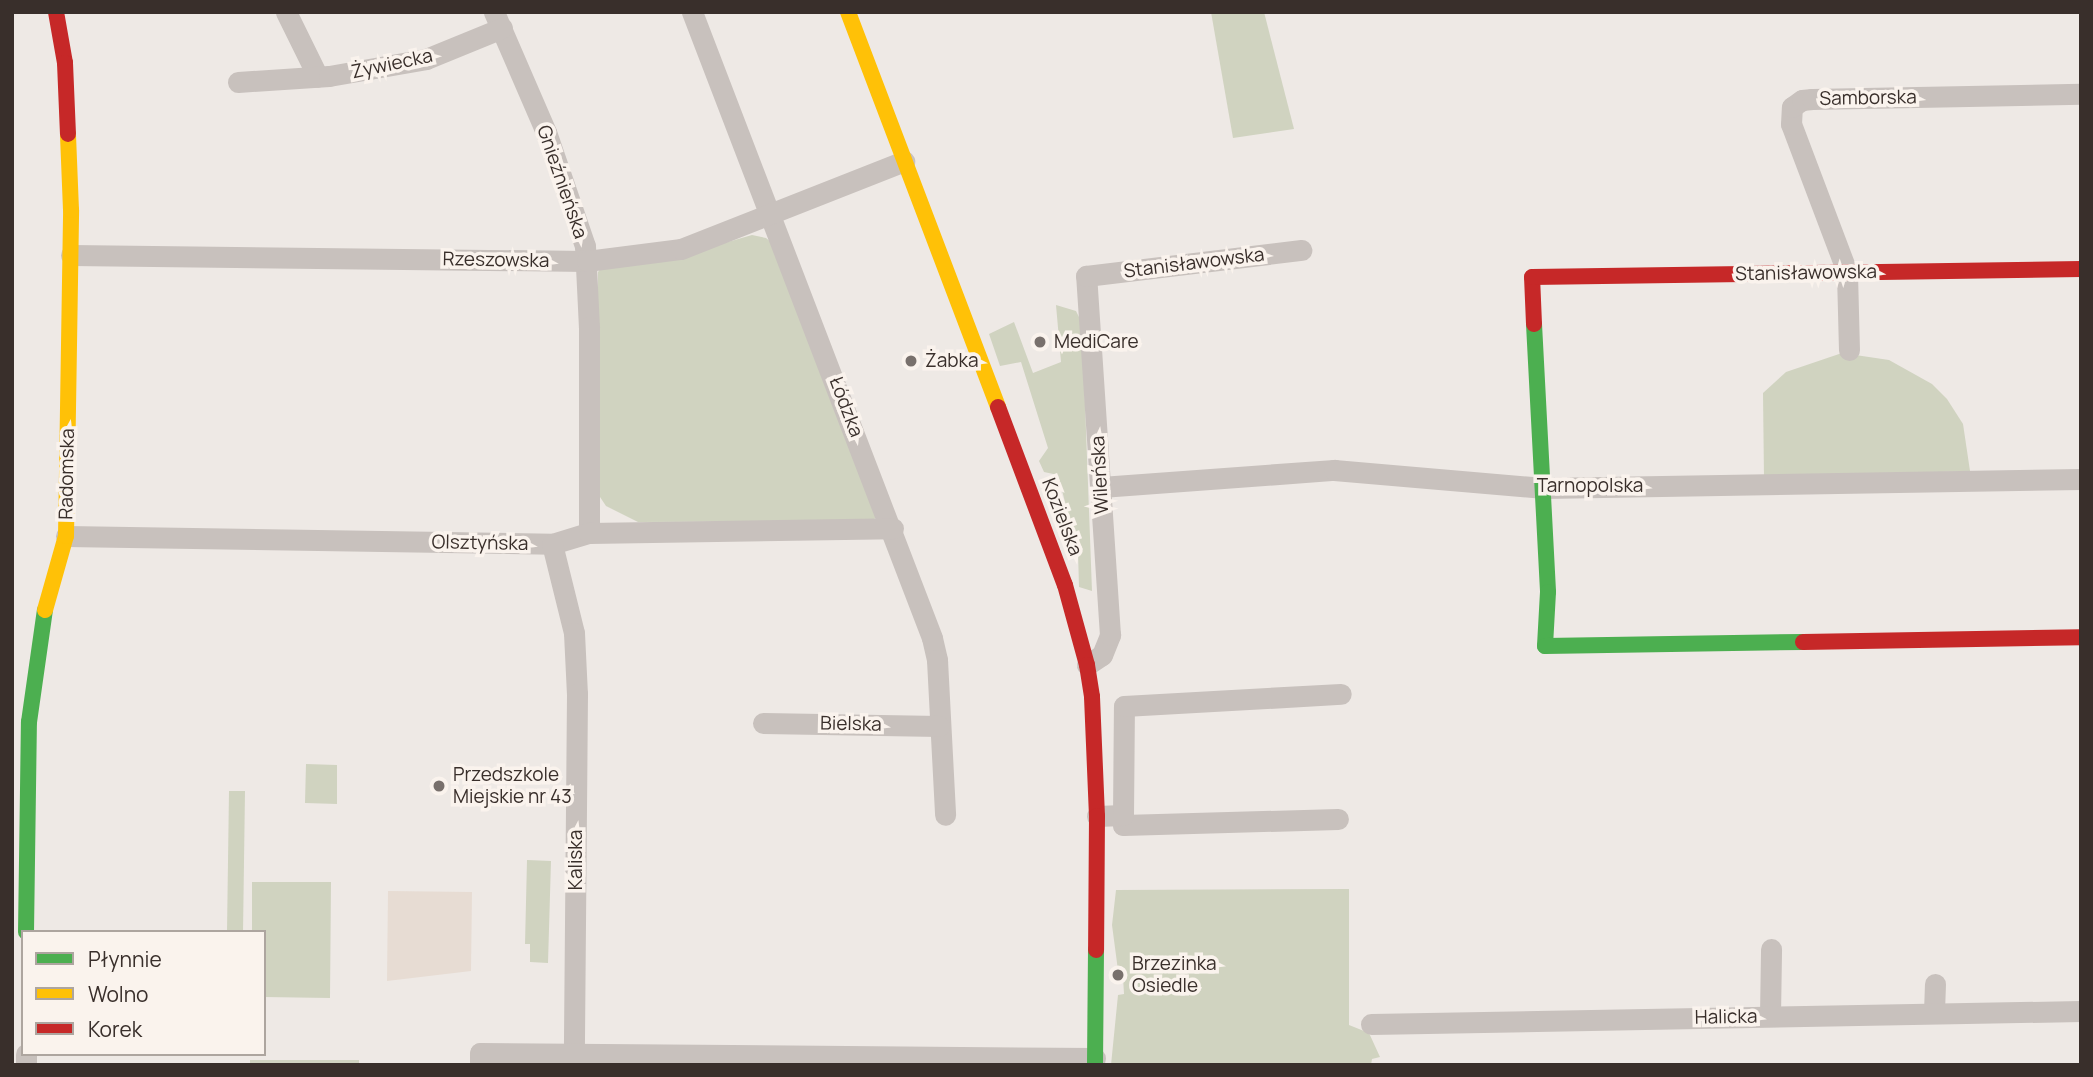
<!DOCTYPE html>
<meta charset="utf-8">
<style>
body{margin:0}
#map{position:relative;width:2093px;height:1077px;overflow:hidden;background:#eee9e5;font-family:Manrope,sans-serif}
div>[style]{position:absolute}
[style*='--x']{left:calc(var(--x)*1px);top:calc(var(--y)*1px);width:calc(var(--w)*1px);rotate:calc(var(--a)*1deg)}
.green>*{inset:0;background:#d0d3c0}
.plaza>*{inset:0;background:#e7dcd3}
.street>*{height:21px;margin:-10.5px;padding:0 10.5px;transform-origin:10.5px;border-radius:10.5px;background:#c8c1bd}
.fast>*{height:16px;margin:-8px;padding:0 8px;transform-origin:8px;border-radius:8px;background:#4caf50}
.slow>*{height:16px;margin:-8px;padding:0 8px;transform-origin:8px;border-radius:8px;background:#ffc107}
.jam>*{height:16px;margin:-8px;padding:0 8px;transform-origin:8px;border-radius:8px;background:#c62828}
.dots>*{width:19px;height:19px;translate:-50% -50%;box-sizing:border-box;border:4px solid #faf3ed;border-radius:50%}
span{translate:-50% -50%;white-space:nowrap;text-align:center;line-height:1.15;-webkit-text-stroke:7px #faf3ed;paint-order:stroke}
.street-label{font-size:19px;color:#392f2b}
.poi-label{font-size:19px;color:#392f2b}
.left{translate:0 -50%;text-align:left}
.frame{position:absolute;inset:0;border:14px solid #392f2b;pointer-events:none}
.legend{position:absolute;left:21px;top:930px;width:245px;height:126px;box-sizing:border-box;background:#faf3ed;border:2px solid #ada59f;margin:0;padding:9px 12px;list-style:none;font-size:21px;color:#392f2b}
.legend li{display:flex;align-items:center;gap:14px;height:35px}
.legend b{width:35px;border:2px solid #ada59f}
</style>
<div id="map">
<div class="green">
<div style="clip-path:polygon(1211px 12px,1264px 12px,1294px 129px,1233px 138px)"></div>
<div style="clip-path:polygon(752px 235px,766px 238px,772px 243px,878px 514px,873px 521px,638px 522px,606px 506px,600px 497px,597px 486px,598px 272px,602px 267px,683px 255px)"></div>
<div style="clip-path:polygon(1056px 305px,1076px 311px,1082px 323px,1092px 591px,1079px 587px,1078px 552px,1058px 475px,1044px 472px,1039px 461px,1048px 448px,1021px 362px,1000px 366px,989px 334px,1014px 322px,1033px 373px,1061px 362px)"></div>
<div style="clip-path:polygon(1842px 353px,1889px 360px,1932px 384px,1947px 399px,1963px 424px,1970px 471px,1764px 478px,1763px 393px,1786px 372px)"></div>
<div style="clip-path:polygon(306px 764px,337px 765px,337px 804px,305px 803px)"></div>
<div style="clip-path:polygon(229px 791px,245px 791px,243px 932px,227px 932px)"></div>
<div style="clip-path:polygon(527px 860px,551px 861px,548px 963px,530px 962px,530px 944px,525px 944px)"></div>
<div style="clip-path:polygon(252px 882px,331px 882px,330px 998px,264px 997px,264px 932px,252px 932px)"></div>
<div style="clip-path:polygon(1349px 889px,1349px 1025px,1369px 1033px,1380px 1057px,1372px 1059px,1371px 1065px,1111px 1065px,1118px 995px,1124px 994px,1123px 977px,1119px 978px,1112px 925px,1116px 890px)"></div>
<div style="clip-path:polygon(250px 1060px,359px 1060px,359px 1065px,250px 1065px)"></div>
</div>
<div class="plaza">
<div style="clip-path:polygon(388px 891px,472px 892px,471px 971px,387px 981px)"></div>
</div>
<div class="street">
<div style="--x:286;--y:12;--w:72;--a:63.8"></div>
<div style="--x:494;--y:12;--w:131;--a:66.6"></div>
<div style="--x:546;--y:132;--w:120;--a:71.1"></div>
<div style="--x:585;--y:246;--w:81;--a:87.2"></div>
<div style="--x:589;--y:327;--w:206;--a:90"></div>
<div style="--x:692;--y:12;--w:670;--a:69.02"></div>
<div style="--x:932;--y:638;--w:23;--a:77"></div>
<div style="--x:937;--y:660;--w:155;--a:87"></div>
<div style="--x:238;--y:82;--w:91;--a:-3.8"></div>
<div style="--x:329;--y:76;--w:98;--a:-9.9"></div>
<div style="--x:426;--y:59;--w:82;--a:-22.2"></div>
<div style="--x:71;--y:255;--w:516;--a:0.67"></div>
<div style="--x:587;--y:261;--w:95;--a:-7.3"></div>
<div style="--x:681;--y:249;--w:240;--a:-21.5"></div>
<div style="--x:1849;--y:350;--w:78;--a:-91.5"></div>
<div style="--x:1847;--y:272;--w:158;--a:-110.7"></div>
<div style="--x:1791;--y:124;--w:17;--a:-87"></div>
<div style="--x:1792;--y:107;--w:12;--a:-35"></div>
<div style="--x:1802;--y:100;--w:10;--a:-6"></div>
<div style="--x:1812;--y:99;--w:269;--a:-1.1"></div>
<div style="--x:1101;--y:487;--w:234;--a:-4.2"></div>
<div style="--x:1334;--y:470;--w:211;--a:4.9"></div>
<div style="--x:1544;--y:488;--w:537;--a:-0.96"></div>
<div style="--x:66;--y:536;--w:486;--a:0.9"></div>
<div style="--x:552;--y:544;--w:39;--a:-17"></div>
<div style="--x:589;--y:533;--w:304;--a:-0.9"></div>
<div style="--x:552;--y:544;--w:92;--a:76.1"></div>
<div style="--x:574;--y:633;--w:61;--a:87.2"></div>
<div style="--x:577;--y:694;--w:359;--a:90.5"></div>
<div style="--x:1087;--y:665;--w:18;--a:-34"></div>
<div style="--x:1102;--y:655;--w:22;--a:-68"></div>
<div style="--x:1110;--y:635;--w:360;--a:-93.8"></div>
<div style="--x:1086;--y:276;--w:217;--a:-6.9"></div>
<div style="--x:763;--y:723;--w:176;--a:1"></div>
<div style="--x:1123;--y:815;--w:10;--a:90"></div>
<div style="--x:1123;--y:825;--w:215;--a:-1.6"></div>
<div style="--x:1097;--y:816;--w:26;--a:-2"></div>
<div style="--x:1123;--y:815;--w:109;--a:-89.5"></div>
<div style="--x:1124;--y:706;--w:217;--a:-3.2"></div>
<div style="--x:1934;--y:1012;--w:28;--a:-88"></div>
<div style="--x:1770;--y:1016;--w:67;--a:-89.1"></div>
<div style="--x:1371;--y:1024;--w:710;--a:-1.05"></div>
<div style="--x:26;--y:1065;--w:11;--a:-90"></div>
<div style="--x:480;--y:1065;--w:12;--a:-90"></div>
<div style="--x:480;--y:1053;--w:615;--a:0.47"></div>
</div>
<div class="fast">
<div style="--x:1534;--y:324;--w:268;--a:87"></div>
<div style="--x:1548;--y:592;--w:54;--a:93.2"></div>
<div style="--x:1545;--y:646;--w:258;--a:-0.9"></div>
<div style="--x:26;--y:932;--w:210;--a:-89.2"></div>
<div style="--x:29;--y:722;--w:113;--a:-81.9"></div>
<div style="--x:1095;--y:1065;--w:115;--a:-89.5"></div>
</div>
<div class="slow">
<div style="--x:848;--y:12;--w:423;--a:69.2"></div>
<div style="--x:45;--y:610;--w:77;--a:-74.2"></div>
<div style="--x:66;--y:536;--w:326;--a:-89.1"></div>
<div style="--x:71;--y:210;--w:76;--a:-92.3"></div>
</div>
<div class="jam">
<div style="--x:56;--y:12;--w:52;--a:80"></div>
<div style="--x:65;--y:63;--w:71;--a:87.6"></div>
<div style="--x:1534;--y:324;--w:47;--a:-92.4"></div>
<div style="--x:1532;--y:277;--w:549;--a:-0.83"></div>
<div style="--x:998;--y:407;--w:190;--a:69.4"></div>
<div style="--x:1065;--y:585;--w:83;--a:74.6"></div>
<div style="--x:1087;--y:665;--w:32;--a:81"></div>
<div style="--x:1092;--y:697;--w:119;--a:87.6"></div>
<div style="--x:1097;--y:816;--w:134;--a:90.4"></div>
<div style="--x:1803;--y:642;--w:278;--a:-1"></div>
</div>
<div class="dots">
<div style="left:1040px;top:342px;background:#78706c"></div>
<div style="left:911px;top:361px;background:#78706c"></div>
<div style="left:439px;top:786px;background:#78706c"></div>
<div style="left:1118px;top:975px;background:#78706c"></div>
</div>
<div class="street-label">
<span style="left:392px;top:64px;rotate:-12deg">Żywiecka</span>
<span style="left:1868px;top:98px;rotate:-1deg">Samborska</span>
<span style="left:562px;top:182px;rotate:71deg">Gnieźnieńska</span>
<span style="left:496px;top:260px;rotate:1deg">Rzeszowska</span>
<span style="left:1194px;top:263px;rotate:-7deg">Stanisławowska</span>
<span style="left:1806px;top:273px;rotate:-1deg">Stanisławowska</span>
<span style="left:846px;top:407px;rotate:69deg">Łódzka</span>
<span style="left:67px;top:474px;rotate:-89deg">Radomska</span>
<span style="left:1100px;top:475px;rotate:-93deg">Wileńska</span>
<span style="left:1590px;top:486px">Tarnopolska</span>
<span style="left:1062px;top:517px;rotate:69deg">Kozielska</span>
<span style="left:480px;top:543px;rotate:1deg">Olsztyńska</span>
<span style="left:851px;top:724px;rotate:1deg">Bielska</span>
<span style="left:576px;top:860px;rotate:-90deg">Kaliska</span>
<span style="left:1726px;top:1017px;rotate:-1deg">Halicka</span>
</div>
<div class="poi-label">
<span class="left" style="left:1054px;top:342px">MediCare</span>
<span class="left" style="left:925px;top:361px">Żabka</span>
<span class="left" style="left:453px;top:786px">Przedszkole<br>Miejskie nr 43</span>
<span class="left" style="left:1132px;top:975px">Brzezinka<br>Osiedle</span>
</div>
<div class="frame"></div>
<ul class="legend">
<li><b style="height:9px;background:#4caf50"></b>Płynnie</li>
<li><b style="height:9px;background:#ffc107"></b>Wolno</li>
<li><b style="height:9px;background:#c62828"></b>Korek</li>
</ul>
</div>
